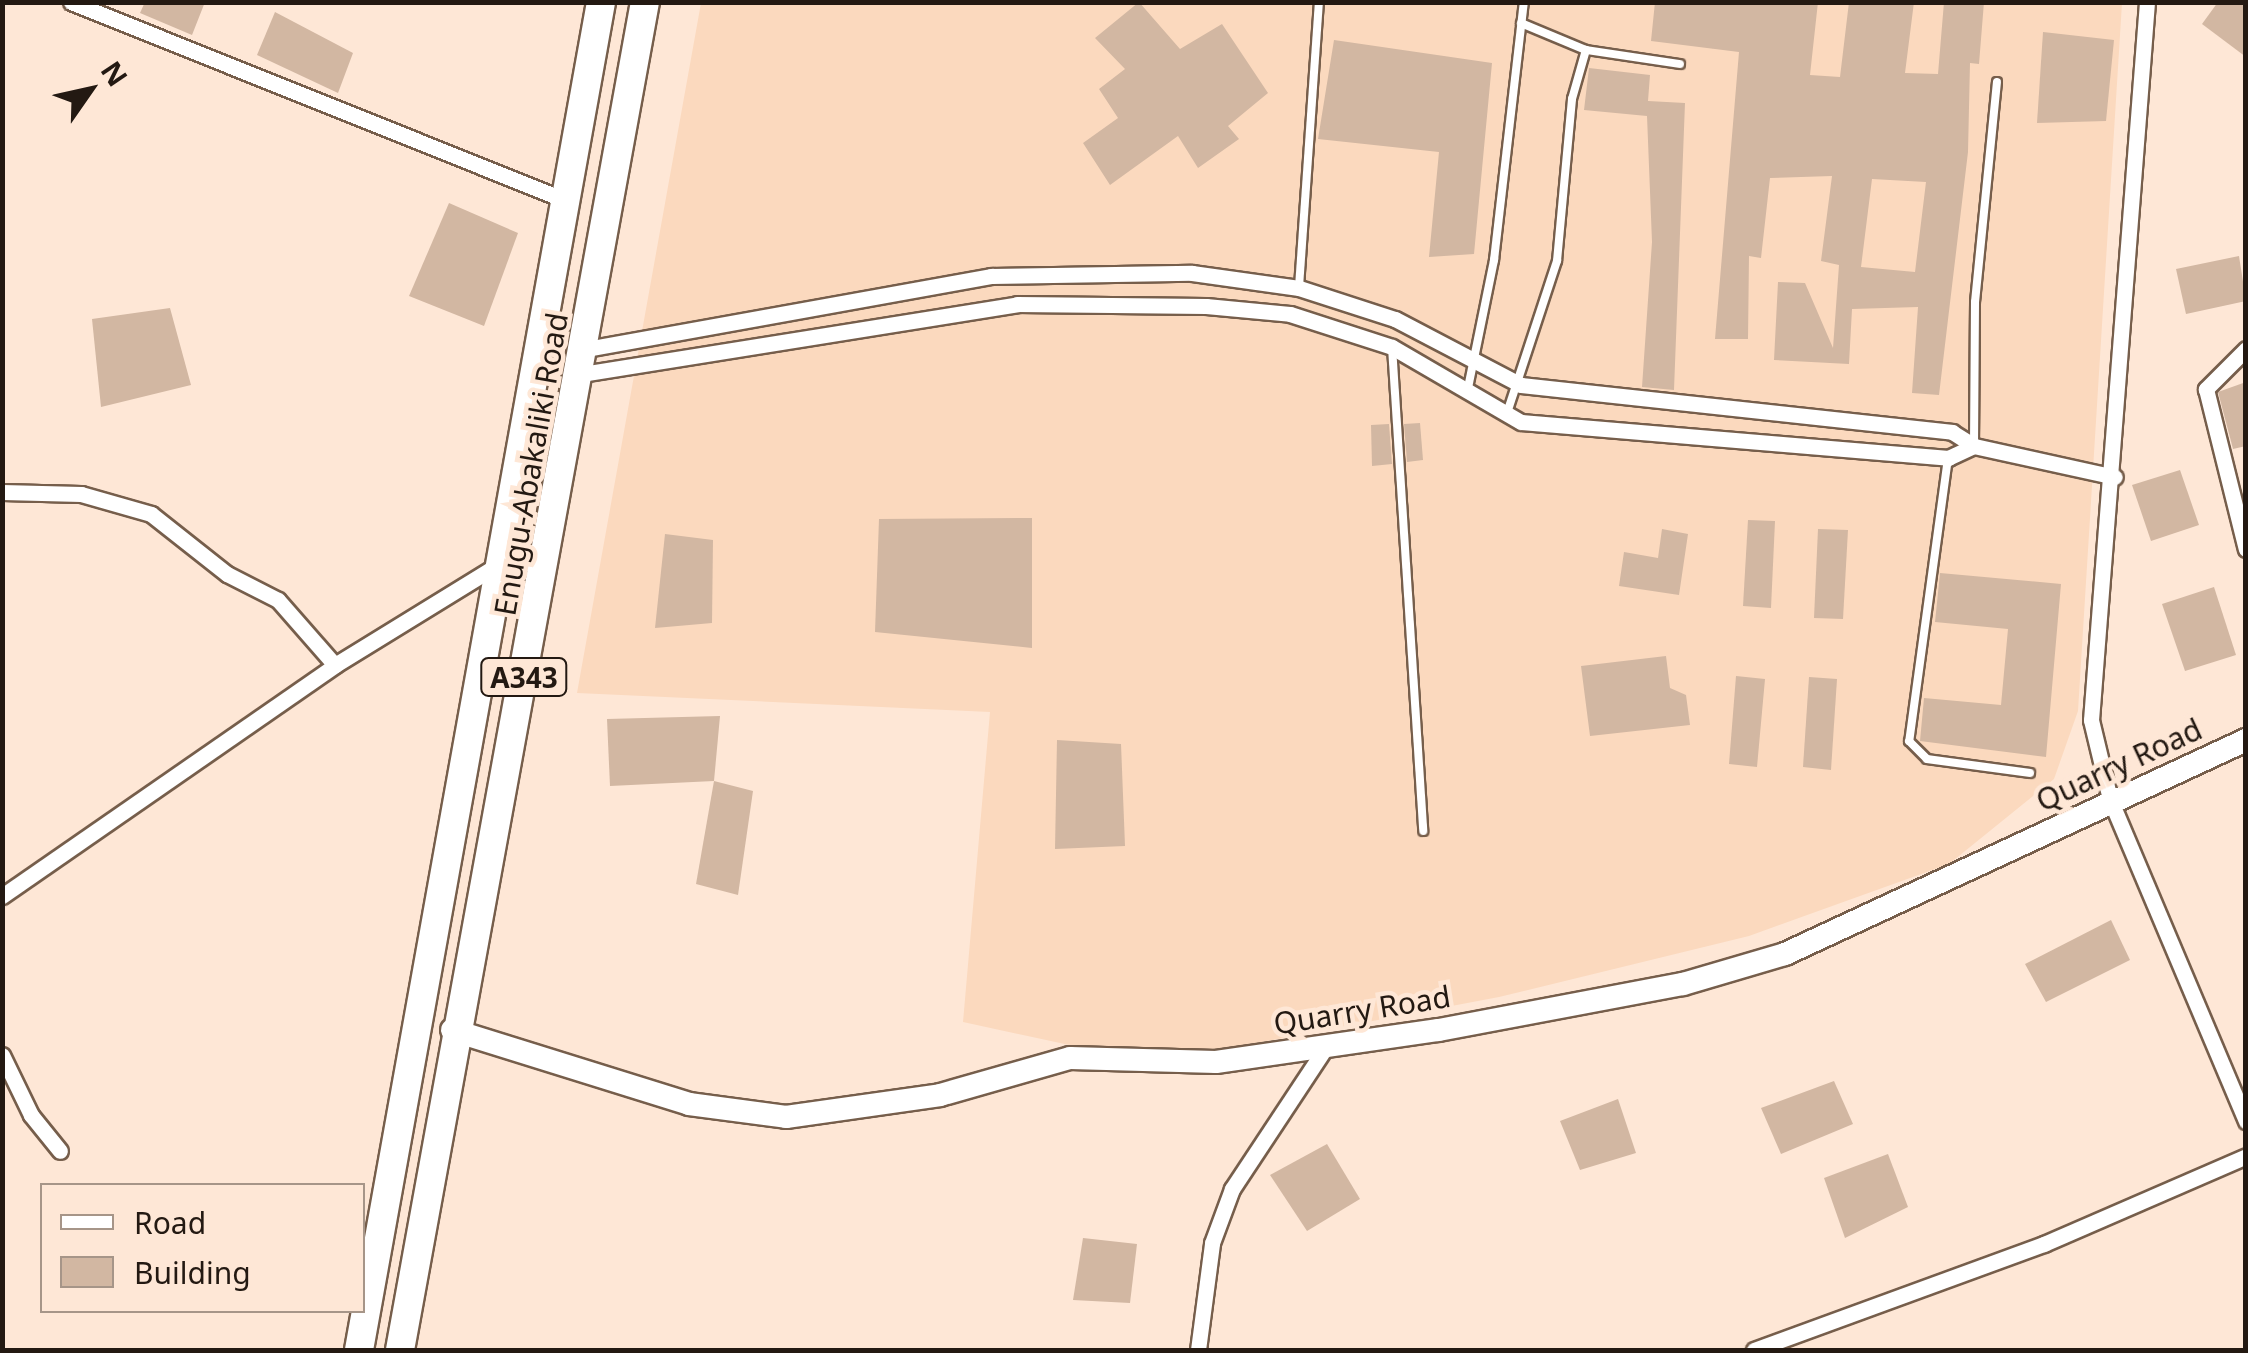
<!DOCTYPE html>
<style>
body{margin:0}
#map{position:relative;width:2248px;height:1353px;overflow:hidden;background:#fee7d6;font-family:"Noto Sans",sans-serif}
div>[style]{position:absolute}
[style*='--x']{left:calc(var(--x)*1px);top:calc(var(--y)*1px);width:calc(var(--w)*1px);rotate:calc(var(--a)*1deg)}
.built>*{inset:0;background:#fbd9be}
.building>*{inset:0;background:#d2b7a2}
.roads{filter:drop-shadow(2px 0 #765e4b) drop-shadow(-2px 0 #765e4b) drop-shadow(0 2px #765e4b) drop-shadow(0 -2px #765e4b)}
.lane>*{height:8px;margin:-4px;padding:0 4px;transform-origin:4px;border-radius:4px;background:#fff}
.street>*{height:15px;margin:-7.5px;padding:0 7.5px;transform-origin:7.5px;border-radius:7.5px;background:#fff}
.secondary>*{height:22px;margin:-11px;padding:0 11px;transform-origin:11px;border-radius:11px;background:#fff}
.highway>*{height:28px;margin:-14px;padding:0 14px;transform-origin:14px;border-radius:14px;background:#fff}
span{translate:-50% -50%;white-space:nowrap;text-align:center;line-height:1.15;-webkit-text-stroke:9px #fee7d6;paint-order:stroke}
.shield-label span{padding:2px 8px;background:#fee7d6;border:2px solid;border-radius:8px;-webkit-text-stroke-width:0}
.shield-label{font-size:28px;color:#231912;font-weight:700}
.street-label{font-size:30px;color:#231912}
.frame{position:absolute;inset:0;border:5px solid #231912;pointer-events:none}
.legend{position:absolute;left:40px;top:1183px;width:325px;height:130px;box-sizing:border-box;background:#fee7d6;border:2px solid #a69588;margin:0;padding:12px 18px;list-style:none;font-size:30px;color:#231912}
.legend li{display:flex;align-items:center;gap:20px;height:50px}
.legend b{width:50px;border:2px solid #a69588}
.north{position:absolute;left:40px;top:40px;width:100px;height:100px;-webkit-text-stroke:8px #fee7d6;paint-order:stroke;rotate:56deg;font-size:28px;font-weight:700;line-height:40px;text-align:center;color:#231912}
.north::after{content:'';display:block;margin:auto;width:35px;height:45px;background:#231912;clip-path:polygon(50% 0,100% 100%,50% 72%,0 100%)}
</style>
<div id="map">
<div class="built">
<div style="clip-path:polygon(701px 3px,2122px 3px,2078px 711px,2054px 779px,1949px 864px,1749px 936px,1499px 997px,1188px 1056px,1111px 1054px,963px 1022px,990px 712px,577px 693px)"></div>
</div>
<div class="building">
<div style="clip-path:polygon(145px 2px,205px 2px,192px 35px,140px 13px)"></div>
<div style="clip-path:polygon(1139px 2px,1180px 49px,1222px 24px,1268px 93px,1228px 126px,1239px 139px,1198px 168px,1178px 136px,1110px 185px,1083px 143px,1118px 118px,1099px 89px,1125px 69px,1095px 38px)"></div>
<div style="clip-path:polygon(evenodd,1655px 2px,1818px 2px,1810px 75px,1840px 77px,1849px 2px,1914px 2px,1905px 73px,1938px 74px,1944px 2px,1984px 2px,1979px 64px,1970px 63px,1968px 152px,1939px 395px,1912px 393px,1918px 307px,1852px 309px,1849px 364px,1774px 360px,1778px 282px,1805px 283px,1833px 348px,1839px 265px,1821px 261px,1832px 176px,1770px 178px,1761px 258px,1749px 256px,1748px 339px,1715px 339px,1739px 52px,1651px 41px,1655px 2px,1872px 179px,1926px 182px,1915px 272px,1861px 267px,1872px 179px)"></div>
<div style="clip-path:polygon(2218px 2px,2246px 2px,2246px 57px,2202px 24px)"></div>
<div style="clip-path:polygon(275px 12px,353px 53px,338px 93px,257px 55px)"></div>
<div style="clip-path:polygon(2043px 32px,2114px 40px,2106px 121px,2037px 123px)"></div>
<div style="clip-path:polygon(1334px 40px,1492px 63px,1474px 254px,1429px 257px,1439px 152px,1318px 139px)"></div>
<div style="clip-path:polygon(1589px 68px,1650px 75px,1648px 101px,1685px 103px,1674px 390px,1642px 387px,1652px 242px,1647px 116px,1584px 110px)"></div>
<div style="clip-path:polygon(449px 203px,518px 233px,484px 326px,409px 296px)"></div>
<div style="clip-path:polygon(2239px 256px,2246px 301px,2186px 314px,2176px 269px)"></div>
<div style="clip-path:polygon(170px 308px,191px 385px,101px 407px,92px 319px)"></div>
<div style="clip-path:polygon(2246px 382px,2246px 446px,2233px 449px,2218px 392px)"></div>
<div style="clip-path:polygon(1420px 423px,1423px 460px,1407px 462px,1404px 424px)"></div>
<div style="clip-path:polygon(1389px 424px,1392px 464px,1372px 466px,1371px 425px)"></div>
<div style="clip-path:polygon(2180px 470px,2199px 525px,2151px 541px,2132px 485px)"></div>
<div style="clip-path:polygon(1032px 518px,1032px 648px,875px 632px,879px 519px)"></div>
<div style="clip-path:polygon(1748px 520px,1775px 521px,1771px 608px,1743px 606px)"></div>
<div style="clip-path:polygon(1662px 529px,1688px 534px,1679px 595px,1619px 586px,1624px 552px,1658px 558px)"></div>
<div style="clip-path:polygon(1818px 529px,1848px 530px,1843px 619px,1814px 618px)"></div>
<div style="clip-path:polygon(665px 534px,713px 540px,712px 623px,655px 628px)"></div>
<div style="clip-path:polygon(1940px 573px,2061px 584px,2046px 757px,1920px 741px,1924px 698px,2001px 705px,2008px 629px,1935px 622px)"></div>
<div style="clip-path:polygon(2214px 587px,2236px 655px,2185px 671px,2162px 604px)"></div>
<div style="clip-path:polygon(1666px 656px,1670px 688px,1686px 695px,1690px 725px,1590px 736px,1581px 666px)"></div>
<div style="clip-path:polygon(1736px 676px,1765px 679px,1757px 767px,1729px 764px)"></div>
<div style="clip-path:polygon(1809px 677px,1837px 679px,1831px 770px,1803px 767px)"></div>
<div style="clip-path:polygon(720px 716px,714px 781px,610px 786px,607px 719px)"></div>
<div style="clip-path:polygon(1057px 740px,1121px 744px,1125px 846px,1055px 849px)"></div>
<div style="clip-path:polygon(714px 781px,753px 791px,738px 895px,696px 884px)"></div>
<div style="clip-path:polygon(2111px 920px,2130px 960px,2046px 1002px,2025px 964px)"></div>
<div style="clip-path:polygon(1834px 1081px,1853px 1124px,1781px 1154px,1761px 1108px)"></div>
<div style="clip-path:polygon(1618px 1099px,1636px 1153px,1580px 1170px,1560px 1121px)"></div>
<div style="clip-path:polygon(1327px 1144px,1360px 1199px,1307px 1231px,1270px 1175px)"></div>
<div style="clip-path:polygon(1888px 1154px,1908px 1207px,1845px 1238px,1824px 1178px)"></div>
<div style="clip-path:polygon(1083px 1238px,1137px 1244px,1130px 1303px,1073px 1300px)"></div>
</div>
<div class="roads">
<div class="lane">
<div style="--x:1521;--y:23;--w:70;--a:22.6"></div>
<div style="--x:1299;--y:287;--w:286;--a:-86"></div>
<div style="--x:1392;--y:347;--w:485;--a:86.3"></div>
<div style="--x:1468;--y:388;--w:131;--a:-78.5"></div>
<div style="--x:1494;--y:260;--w:260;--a:-83.4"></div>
<div style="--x:1508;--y:410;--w:157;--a:-71.8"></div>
<div style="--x:1557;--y:261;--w:163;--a:-84.7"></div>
<div style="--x:1572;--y:99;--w:51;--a:-74.1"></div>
<div style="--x:1586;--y:50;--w:95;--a:8.5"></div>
<div style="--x:1974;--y:446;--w:144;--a:-89.6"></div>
<div style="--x:1975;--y:302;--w:221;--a:-84.3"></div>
<div style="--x:1948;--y:458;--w:286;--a:97.8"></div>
<div style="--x:1909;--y:741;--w:25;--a:45"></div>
<div style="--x:1927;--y:759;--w:104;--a:7.7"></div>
</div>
<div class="street">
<div style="--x:71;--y:2;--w:532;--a:21.84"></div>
<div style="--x:2147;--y:2;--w:720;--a:94.46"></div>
<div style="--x:2091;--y:720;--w:81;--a:76.5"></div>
<div style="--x:2110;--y:799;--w:350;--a:67.1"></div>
<div style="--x:586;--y:349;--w:412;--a:-10.2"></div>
<div style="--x:991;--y:276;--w:201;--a:-0.9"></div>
<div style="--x:1192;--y:273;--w:108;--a:8"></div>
<div style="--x:1299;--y:288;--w:101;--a:17.9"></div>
<div style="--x:1395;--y:319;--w:142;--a:27.6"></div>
<div style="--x:1521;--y:385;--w:434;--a:6.2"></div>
<div style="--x:1952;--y:432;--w:26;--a:32"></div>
<div style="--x:1974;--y:446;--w:144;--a:12.4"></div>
<div style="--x:2246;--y:349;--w:57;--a:135"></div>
<div style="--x:2206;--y:389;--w:165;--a:76"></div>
<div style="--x:582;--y:374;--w:441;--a:-9.1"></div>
<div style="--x:1017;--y:304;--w:189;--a:0.6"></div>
<div style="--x:1206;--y:306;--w:84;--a:5.4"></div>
<div style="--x:1290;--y:314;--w:107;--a:17.9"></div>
<div style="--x:1392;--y:347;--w:149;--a:30.2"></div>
<div style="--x:1521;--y:422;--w:429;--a:4.8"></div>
<div style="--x:1948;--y:458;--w:29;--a:-25"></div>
<div style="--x:2;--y:492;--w:79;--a:1.5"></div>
<div style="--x:81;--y:494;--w:73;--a:15.9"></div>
<div style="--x:151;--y:514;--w:97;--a:38.3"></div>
<div style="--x:227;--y:574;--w:57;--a:27"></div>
<div style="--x:278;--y:600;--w:86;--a:48.8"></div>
<div style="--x:2;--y:896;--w:405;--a:-34.7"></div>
<div style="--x:335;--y:665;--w:198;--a:-31.6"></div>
<div style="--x:504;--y:561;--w:42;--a:5.4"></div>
<div style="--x:2;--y:1055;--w:67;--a:64.2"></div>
<div style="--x:31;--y:1115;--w:46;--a:51.1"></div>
<div style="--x:1198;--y:1350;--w:108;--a:-82.5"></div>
<div style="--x:1212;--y:1243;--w:58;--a:-69.7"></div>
<div style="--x:1232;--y:1189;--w:170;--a:-56.5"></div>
<div style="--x:1754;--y:1350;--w:309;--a:-20.1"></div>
<div style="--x:2044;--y:1244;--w:220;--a:-23.5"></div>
</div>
<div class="secondary">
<div style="--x:452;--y:1030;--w:248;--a:17.3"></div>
<div style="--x:689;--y:1104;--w:98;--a:7.6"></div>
<div style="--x:786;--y:1117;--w:156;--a:-8.1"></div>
<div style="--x:940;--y:1095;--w:135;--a:-15.9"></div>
<div style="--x:1070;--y:1058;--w:146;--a:1.6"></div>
<div style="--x:1216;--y:1062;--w:225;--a:-8.2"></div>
<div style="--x:1439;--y:1030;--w:248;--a:-10.7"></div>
<div style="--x:1683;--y:984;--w:106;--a:-16.4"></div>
<div style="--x:1785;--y:954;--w:508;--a:-24.9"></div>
</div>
<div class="highway">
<div style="--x:359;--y:1350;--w:1370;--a:-79.82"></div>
<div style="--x:400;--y:1350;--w:1370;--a:-79.7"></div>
</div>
</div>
<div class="shield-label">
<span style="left:524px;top:677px">A343</span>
</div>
<div class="street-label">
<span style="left:531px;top:464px;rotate:-80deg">Enugu-Abakaliki Road</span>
<span style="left:2119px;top:765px;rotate:-25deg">Quarry Road</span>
<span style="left:1362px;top:1010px;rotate:-9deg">Quarry Road</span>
</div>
<div class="frame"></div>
<ul class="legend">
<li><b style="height:12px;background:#fff"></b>Road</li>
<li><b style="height:28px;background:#d2b7a2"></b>Building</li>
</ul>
<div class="north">N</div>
</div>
